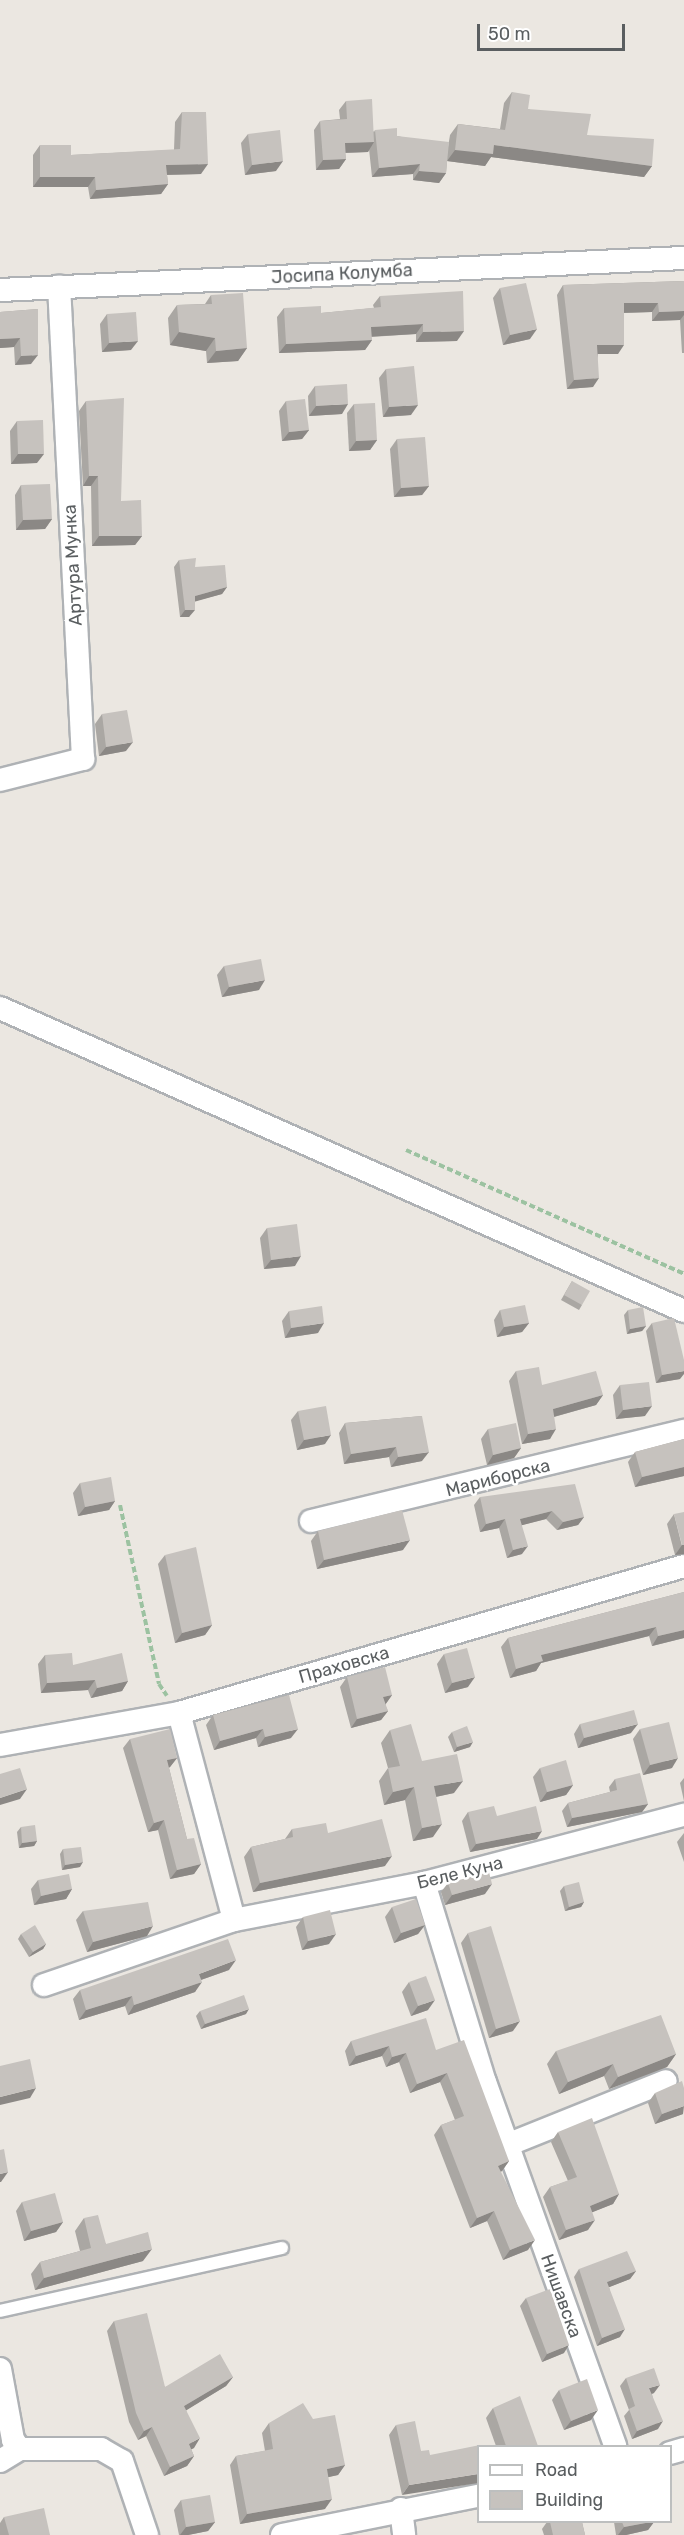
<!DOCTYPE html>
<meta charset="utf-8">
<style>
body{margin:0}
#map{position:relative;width:684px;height:2535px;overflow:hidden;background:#ebe7e1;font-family:Rubik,sans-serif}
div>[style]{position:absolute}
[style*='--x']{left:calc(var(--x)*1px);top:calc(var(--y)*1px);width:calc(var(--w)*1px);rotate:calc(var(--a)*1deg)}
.path>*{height:4px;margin-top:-2px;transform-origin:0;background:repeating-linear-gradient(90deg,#9cc2a1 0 6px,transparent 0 9px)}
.roads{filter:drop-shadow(2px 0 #afb2b5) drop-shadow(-2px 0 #afb2b5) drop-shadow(0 2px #afb2b5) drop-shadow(0 -2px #afb2b5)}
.service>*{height:12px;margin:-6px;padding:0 6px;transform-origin:6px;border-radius:6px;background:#fff}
.minor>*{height:22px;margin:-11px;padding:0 11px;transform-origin:11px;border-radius:11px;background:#fff}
.wall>*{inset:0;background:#aaa7a3}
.shaded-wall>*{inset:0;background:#8b8885}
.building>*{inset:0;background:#c6c2be}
span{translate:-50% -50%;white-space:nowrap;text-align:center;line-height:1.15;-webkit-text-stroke:5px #fff;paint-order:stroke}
.street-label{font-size:18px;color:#5a5e60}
.legend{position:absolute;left:477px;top:2445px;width:195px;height:78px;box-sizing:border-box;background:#fff;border:2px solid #bdbfbf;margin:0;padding:8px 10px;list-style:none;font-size:18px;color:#5a5e60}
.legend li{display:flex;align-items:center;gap:12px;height:30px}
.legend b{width:30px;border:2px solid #bdbfbf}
.scale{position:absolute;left:477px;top:24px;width:148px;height:27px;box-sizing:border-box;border:3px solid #5a5e60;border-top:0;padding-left:8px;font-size:18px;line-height:21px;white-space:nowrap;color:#5a5e60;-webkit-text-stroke:4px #fff;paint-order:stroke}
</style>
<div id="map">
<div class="path">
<div style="--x:406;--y:1150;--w:304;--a:24"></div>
<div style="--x:120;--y:1505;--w:183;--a:77.7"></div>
<div style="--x:159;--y:1684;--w:14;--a:56"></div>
</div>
<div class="roads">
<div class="service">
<div style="--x:0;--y:2311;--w:289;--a:-12.6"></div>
</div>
<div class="minor">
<div style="--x:0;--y:290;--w:685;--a:-2.68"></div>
<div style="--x:0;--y:780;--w:86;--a:-14.2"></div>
<div style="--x:83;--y:759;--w:473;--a:-92.9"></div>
<div style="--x:0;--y:1008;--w:748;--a:23.89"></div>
<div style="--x:311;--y:1521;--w:384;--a:-13.6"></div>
<div style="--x:179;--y:1713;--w:214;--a:75.1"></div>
<div style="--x:0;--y:1745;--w:182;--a:-10.1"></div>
<div style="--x:179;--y:1713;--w:526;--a:-16.23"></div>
<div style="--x:424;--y:1883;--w:208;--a:73"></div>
<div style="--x:485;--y:2082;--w:387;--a:70.3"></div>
<div style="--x:44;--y:1985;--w:201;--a:-18.9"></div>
<div style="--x:234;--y:1920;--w:194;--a:-11"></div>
<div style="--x:424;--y:1883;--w:269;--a:-14.7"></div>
<div style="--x:507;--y:2145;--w:171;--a:-21.9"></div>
<div style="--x:0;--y:2369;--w:72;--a:79.6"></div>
<div style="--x:13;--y:2440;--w:11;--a:52"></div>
<div style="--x:20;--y:2449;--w:81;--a:0"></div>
<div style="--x:101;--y:2449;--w:24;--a:30"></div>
<div style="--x:122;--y:2461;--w:78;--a:71.3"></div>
<div style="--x:670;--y:2453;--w:15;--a:-16"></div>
<div style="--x:0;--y:2461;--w:23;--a:-31"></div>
<div style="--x:401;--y:2509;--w:26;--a:83"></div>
<div style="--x:282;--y:2535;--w:200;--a:-11.3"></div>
</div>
</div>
<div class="wall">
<div style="clip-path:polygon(512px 92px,528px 109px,587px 135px,652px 166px,644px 177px,491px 157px,485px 166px,447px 161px,446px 173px,439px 183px,413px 180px,413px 174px,372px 177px,369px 149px,368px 152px,345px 153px,346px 159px,339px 169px,316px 170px,314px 130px,320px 121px,340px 119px,339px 110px,346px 101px,374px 132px,375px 130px,397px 136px,448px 147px,450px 135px,458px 124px,500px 129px,504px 103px)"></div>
<div style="clip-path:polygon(182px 112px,201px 174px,167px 175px,168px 184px,161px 194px,90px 199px,88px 187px,33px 187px,33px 155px,40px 145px,71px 155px,174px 150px,175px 122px)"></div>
<div style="clip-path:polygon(248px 134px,276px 171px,245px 175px,241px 143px)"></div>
<div style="clip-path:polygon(684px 281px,684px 353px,682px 353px,680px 320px,652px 321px,652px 312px,624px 313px,618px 354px,598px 354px,593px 387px,567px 389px,557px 295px,563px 285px)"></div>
<div style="clip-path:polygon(500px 288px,530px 339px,503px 345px,493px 298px)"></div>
<div style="clip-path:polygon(211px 295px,247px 348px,238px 361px,207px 363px,206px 351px,170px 345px,168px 318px,177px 305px,205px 304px)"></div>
<div style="clip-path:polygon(380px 296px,457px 341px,416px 342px,416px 334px,371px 337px,372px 340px,365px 350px,279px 353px,277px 317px,284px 308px,321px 313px,374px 308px,373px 305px)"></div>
<div style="clip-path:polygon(38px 309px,31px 364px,15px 365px,14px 347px,0 348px,0 312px)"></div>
<div style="clip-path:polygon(107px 314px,131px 350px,102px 352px,100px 324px)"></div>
<div style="clip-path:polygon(386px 369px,411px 415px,383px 417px,379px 378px)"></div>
<div style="clip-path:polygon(315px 386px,342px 414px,309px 416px,308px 396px)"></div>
<div style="clip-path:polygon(86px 401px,121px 501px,142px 536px,135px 545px,92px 546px,91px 486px,83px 486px,79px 411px)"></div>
<div style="clip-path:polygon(286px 401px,309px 430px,302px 439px,282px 441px,279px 411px)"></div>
<div style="clip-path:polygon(354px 404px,377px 440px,370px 450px,349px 451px,347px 413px)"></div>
<div style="clip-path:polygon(17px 421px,37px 463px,11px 464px,10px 431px)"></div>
<div style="clip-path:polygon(397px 439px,429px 486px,422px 495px,394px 497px,390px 449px)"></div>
<div style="clip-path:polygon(21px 485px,52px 519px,45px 529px,16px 530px,15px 495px)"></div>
<div style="clip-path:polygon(179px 560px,195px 567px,227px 587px,222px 594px,195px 601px,189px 617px,180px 617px,174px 567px)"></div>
<div style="clip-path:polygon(102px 714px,126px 751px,99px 756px,95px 724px)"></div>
<div style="clip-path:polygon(224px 966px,259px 990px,222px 997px,217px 975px)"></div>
<div style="clip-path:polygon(267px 1228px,295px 1266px,264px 1269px,260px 1238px)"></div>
<div style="clip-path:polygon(572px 1281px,582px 1305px,579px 1310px,561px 1300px)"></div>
<div style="clip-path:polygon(500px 1310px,529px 1323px,522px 1332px,497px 1337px,494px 1320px)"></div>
<div style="clip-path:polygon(628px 1310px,646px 1326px,642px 1331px,627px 1334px,624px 1315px)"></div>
<div style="clip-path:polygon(289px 1311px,318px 1333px,285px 1338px,282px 1321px)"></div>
<div style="clip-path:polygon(652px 1323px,680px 1379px,656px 1383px,646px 1331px)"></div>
<div style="clip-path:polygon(516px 1371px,542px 1385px,603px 1395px,596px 1405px,554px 1417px,550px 1439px,522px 1444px,509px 1381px)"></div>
<div style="clip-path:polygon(620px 1385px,645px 1416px,616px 1419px,613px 1395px)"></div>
<div style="clip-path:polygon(298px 1411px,325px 1444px,297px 1450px,291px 1420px)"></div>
<div style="clip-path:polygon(422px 1416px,422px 1461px,391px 1467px,389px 1457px,344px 1464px,339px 1433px,345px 1423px)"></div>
<div style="clip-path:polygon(488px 1429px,521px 1448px,514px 1458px,487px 1465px,481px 1439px)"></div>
<div style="clip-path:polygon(684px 1439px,684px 1476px,635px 1487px,628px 1462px,635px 1452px)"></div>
<div style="clip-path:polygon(80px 1483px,115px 1501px,109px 1510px,78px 1516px,73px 1493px)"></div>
<div style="clip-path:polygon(480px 1497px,584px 1517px,578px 1525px,557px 1530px,546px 1519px,522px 1525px,522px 1554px,507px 1558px,499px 1528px,480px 1532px,474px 1505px)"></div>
<div style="clip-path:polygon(674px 1514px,684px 1554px,675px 1555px,667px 1524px)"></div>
<div style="clip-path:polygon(318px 1531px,403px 1550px,317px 1569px,311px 1541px)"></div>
<div style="clip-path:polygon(165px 1555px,212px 1625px,205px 1635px,175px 1643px,158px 1564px)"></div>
<div style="clip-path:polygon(684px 1592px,684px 1638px,652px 1646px,649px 1636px,541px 1663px,536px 1671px,510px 1678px,501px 1647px,508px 1638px)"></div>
<div style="clip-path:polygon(444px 1654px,468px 1687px,445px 1693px,437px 1664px)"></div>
<div style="clip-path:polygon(45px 1655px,73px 1665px,128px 1681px,122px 1691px,91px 1698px,88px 1690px,41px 1693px,38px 1664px)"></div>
<div style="clip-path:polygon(347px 1677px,392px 1695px,385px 1705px,388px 1711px,381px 1720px,351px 1728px,340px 1687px)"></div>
<div style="clip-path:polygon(289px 1695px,291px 1738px,258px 1747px,256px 1738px,214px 1750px,206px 1725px,213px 1715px)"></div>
<div style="clip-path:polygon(580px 1724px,631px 1733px,578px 1748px,574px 1734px)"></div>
<div style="clip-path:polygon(640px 1729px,672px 1768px,643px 1775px,633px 1739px)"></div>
<div style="clip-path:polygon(390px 1730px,454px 1793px,436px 1797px,433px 1837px,413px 1841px,405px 1800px,384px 1805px,379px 1781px,388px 1768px,381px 1743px)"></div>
<div style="clip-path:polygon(452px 1732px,470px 1747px,454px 1752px,448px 1737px)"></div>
<div style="clip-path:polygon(130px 1739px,177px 1758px,170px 1767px,169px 1768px,187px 1839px,201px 1864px,194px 1874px,170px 1879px,158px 1830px,148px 1832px,123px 1748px)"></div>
<div style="clip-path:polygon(540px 1768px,573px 1785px,566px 1795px,540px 1802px,533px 1777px)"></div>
<div style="clip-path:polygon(684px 1778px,684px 1801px,680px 1783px)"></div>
<div style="clip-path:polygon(615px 1779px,648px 1804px,642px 1812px,567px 1827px,562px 1811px,568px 1803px,610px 1792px,609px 1787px)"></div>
<div style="clip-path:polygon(468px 1812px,497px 1816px,537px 1839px,470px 1852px,462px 1821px)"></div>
<div style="clip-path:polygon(21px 1827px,37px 1841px,34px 1846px,19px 1848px,17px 1832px)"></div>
<div style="clip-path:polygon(292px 1829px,385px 1866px,253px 1892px,244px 1857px,251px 1847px,285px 1839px)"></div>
<div style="clip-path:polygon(684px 1833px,684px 1862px,677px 1842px)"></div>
<div style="clip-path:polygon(63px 1849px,80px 1867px,62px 1870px,60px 1854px)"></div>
<div style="clip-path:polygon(38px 1880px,72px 1889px,66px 1899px,34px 1905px,31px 1889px)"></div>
<div style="clip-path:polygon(448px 1883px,485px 1894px,445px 1905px,441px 1892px)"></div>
<div style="clip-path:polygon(564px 1886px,584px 1902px,581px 1907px,565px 1911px,560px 1891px)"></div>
<div style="clip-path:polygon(392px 1907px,425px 1925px,418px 1934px,394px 1943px,385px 1917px)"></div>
<div style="clip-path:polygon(83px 1911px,147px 1936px,87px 1952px,76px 1920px)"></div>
<div style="clip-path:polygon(303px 1917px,329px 1944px,302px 1950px,296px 1927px)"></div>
<div style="clip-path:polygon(468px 1933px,513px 2031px,489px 2038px,461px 1943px)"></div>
<div style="clip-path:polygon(21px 1934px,46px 1944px,43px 1949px,29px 1957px,18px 1939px)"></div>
<div style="clip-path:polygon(229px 1970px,201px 1980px,195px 1992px,128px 2015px,125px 2006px,79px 2020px,73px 1999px,80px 1990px)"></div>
<div style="clip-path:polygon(409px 1982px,428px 2010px,411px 2016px,402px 1992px)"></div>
<div style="clip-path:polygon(200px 2011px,246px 2014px,201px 2029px,196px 2016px)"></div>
<div style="clip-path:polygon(351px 2041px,436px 2050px,509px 2161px,502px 2171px,500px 2172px,528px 2250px,503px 2260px,487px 2221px,470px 2228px,434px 2135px,441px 2125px,455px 2120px,440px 2082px,410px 2093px,399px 2062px,386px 2067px,382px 2056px,349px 2066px,345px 2051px)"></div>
<div style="clip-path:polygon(556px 2051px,676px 2054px,667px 2067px,609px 2089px,604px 2076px,559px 2094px,547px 2064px)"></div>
<div style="clip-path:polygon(655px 2093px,683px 2114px,655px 2124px,648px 2103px)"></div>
<div style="clip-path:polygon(558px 2132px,619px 2194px,613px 2204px,592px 2212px,588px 2230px,559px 2240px,543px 2197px,550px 2187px,568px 2181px,551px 2142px)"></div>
<div style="clip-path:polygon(22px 2202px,63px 2222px,56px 2232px,24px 2241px,16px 2211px)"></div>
<div style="clip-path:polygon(84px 2218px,106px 2244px,143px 2261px,35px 2290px,31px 2274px,40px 2262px,80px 2251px,75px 2231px)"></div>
<div style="clip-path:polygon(579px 2269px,636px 2271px,630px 2279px,609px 2287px,620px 2337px,597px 2346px,574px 2277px)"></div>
<div style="clip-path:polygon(526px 2298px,564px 2353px,542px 2362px,520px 2306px)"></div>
<div style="clip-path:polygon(114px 2321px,165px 2387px,233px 2377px,226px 2386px,186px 2410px,194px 2448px,191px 2449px,194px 2456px,187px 2466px,164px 2476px,146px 2436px,138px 2440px,129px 2422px,107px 2331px)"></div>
<div style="clip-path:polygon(626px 2378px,654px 2393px,652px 2394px,658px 2429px,632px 2439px,624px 2416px,629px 2410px,620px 2386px)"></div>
<div style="clip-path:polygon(559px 2390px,591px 2420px,564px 2430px,552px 2400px)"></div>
<div style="clip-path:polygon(493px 2408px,538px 2446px,496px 2446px,486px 2418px)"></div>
<div style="clip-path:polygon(313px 2419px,345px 2465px,338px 2475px,328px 2477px,325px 2509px,240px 2524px,230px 2465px,236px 2456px,265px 2451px,262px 2433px,269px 2423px)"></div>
<div style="clip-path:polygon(396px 2425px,421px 2451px,430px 2455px,402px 2495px,389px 2435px)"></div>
<div style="clip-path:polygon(181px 2500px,215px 2522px,208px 2531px,188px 2535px,179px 2535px,174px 2510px)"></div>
<div style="clip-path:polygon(4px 2517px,50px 2535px,0 2535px,0 2523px)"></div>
<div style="clip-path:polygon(547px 2522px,582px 2522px,585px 2535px,544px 2535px,542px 2529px)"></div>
<div style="clip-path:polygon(614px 2522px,654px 2522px,648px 2530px,626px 2535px,616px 2535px)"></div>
</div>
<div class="shaded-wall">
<div style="clip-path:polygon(374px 142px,368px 152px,338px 153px,345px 143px)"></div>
<div style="clip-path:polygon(494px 145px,652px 166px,644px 177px,491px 157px,485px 166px,447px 161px,455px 150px)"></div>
<div style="clip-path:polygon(346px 159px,339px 169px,316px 170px,323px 160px)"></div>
<div style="clip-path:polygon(283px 161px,276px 171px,245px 175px,252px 165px)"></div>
<div style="clip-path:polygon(208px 164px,201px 174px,159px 175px,166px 165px)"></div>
<div style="clip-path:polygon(420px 164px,413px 174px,372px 177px,379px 168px)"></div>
<div style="clip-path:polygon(419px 171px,446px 173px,439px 183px,413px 180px)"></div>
<div style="clip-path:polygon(40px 177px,95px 177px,88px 187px,33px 187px)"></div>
<div style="clip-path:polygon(168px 184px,161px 194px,90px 199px,96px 190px)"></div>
<div style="clip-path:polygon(624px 303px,658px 303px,652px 312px,618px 313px)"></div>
<div style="clip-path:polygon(684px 311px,684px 315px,680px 320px,652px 321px,659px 312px)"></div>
<div style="clip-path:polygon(423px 324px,416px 334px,364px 337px,371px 327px)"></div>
<div style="clip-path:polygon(537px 329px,530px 339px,503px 345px,510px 335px)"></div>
<div style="clip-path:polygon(464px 331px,457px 341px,416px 342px,423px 332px)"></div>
<div style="clip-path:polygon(179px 332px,215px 338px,206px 351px,170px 345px)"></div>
<div style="clip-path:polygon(20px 338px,14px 347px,0 348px,0 339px)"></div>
<div style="clip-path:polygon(372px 340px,365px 350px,279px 353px,286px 344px)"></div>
<div style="clip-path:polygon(138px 341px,131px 350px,102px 352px,109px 343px)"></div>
<div style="clip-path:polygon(597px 345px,624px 345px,618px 354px,590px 354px)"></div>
<div style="clip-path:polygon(247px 348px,238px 361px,207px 363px,216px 351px)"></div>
<div style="clip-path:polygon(38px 355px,31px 364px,15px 365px,21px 356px)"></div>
<div style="clip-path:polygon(599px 378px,593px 387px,567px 389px,574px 380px)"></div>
<div style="clip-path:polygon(348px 404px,342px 414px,309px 416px,316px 406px)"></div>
<div style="clip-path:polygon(418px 405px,411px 415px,383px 417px,389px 407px)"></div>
<div style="clip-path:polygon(309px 430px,302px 439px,282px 441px,289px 432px)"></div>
<div style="clip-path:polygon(377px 440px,370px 450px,349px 451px,356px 441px)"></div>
<div style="clip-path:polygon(18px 454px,44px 454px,37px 463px,11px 464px)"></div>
<div style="clip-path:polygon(89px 476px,98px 476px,91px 486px,83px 486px)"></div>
<div style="clip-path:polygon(429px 486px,422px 495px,394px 497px,401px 488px)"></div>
<div style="clip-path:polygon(52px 519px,45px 529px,16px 530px,23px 520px)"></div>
<div style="clip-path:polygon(99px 536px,142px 536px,135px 545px,92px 546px)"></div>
<div style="clip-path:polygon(227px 587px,222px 594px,190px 603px,195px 596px)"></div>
<div style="clip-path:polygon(185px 610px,195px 610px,189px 617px,180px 617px)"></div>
<div style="clip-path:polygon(133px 742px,126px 751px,99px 756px,106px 747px)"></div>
<div style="clip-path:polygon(265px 980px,259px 990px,222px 997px,229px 987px)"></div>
<div style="clip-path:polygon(301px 1256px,295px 1266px,264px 1269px,271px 1260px)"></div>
<div style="clip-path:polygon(324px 1323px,318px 1333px,285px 1338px,291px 1328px)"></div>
<div style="clip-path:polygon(529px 1323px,522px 1332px,497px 1337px,504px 1327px)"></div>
<div style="clip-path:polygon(646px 1326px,642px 1331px,627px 1334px,630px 1329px)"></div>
<div style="clip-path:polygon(684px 1371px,684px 1374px,680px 1379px,656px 1383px,662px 1375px)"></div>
<div style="clip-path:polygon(603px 1395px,596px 1405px,546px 1419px,553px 1409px)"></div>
<div style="clip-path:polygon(652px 1406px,645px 1416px,616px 1419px,623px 1410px)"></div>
<div style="clip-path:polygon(556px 1429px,550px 1439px,522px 1444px,528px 1434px)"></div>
<div style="clip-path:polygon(331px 1435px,325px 1444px,297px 1450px,304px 1440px)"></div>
<div style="clip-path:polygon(396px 1447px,389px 1457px,344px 1464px,351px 1454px)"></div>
<div style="clip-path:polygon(521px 1448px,514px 1458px,487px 1465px,493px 1455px)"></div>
<div style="clip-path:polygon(429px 1452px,422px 1461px,391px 1467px,398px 1457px)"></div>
<div style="clip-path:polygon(684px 1467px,684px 1476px,635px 1487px,642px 1477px)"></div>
<div style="clip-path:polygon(115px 1501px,109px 1510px,78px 1516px,85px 1507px)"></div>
<div style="clip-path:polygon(552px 1511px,546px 1519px,515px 1527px,520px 1519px)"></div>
<div style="clip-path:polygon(584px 1517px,578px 1525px,557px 1530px,563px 1522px)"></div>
<div style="clip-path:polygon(505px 1519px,499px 1528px,480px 1532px,486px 1524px)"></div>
<div style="clip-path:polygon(410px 1540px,403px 1550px,317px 1569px,324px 1560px)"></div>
<div style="clip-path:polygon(682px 1545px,684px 1545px,684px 1554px,675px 1555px)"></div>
<div style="clip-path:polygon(528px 1546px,522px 1554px,507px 1558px,513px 1550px)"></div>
<div style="clip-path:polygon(212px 1625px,205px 1635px,175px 1643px,182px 1633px)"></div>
<div style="clip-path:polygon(656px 1627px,649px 1636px,541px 1663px,536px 1671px,510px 1678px,516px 1669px,541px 1655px)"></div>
<div style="clip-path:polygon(684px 1630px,684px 1638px,652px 1646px,658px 1636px)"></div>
<div style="clip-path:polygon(475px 1677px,468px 1687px,445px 1693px,452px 1683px)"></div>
<div style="clip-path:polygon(95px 1680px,88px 1690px,41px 1693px,47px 1683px)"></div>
<div style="clip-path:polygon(128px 1681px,122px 1691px,91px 1698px,97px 1688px)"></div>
<div style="clip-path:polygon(392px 1695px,385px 1705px,383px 1697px)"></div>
<div style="clip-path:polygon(388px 1711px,381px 1720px,351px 1728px,357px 1719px)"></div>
<div style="clip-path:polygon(638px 1724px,631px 1733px,578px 1748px,584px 1738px)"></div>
<div style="clip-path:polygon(263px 1729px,256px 1738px,214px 1750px,220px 1741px)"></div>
<div style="clip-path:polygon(298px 1729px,291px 1738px,258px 1747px,265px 1737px)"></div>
<div style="clip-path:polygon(473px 1742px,470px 1747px,454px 1752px,457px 1747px)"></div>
<div style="clip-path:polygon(177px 1758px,170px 1767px,160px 1770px,167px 1760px)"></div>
<div style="clip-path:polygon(678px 1758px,672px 1768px,643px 1775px,650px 1765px)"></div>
<div style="clip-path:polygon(463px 1781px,454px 1793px,425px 1799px,434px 1786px)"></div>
<div style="clip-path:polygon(573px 1785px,566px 1795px,540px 1802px,547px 1792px)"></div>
<div style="clip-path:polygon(414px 1787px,405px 1800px,384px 1805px,393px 1792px)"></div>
<div style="clip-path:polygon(27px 1789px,20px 1799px,0 1805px,0 1798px)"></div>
<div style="clip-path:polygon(648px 1804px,642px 1812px,567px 1827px,572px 1818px)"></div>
<div style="clip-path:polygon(164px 1820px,158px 1830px,148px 1832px,154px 1823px)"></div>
<div style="clip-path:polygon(442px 1824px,433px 1837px,413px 1841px,422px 1828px)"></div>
<div style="clip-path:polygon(542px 1831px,537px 1839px,470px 1852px,476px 1844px)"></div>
<div style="clip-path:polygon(37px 1841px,34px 1846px,19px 1848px,22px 1843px)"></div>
<div style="clip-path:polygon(392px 1856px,385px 1866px,253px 1892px,260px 1883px)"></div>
<div style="clip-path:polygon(83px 1862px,80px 1867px,62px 1870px,65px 1865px)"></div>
<div style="clip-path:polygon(201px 1864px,194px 1874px,170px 1879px,177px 1870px)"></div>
<div style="clip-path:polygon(492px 1884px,485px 1894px,445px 1905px,452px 1895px)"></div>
<div style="clip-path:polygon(72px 1889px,66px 1899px,34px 1905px,41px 1896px)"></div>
<div style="clip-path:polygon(584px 1902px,581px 1907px,565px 1911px,569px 1907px)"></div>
<div style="clip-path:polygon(425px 1925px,418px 1934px,394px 1943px,401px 1933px)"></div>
<div style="clip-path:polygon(153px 1926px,147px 1936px,87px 1952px,93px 1942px)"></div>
<div style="clip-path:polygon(336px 1934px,329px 1944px,302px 1950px,308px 1941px)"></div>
<div style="clip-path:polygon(46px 1944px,43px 1949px,29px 1957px,33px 1952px)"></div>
<div style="clip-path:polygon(236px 1960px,229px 1970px,192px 1983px,199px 1974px)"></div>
<div style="clip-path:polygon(202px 1982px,195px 1992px,128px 2015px,134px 2005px)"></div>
<div style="clip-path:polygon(132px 1996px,125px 2006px,79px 2020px,86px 2010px)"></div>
<div style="clip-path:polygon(435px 2000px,428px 2010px,411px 2016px,418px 2006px)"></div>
<div style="clip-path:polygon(249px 2009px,246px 2014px,201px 2029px,205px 2024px)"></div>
<div style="clip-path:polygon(520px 2021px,513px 2031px,489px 2038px,496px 2029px)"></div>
<div style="clip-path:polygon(389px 2046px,382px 2056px,349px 2066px,356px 2056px)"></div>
<div style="clip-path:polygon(406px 2053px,399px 2062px,386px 2067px,392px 2057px)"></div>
<div style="clip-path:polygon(676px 2054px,667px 2067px,609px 2089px,618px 2077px)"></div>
<div style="clip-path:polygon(613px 2064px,604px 2076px,559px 2094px,568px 2082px)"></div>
<div style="clip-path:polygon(447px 2073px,440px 2082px,410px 2093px,417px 2084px)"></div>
<div style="clip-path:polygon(36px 2088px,30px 2098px,0 2105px,0 2097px)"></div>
<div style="clip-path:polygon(684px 2106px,683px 2114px,655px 2124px,662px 2114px)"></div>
<div style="clip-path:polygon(509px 2161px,502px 2171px,491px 2176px,498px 2166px)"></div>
<div style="clip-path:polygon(8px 2172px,1px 2182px,0 2182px,0 2174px)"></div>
<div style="clip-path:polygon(619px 2194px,613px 2204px,583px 2216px,590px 2206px)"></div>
<div style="clip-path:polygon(494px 2211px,487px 2221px,470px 2228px,477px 2218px)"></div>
<div style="clip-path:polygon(595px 2220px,588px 2230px,559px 2240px,566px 2230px)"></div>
<div style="clip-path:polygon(63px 2222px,56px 2232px,24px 2241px,31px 2231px)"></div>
<div style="clip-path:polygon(535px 2240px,528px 2250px,503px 2260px,510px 2250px)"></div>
<div style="clip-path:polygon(152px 2249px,143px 2261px,35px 2290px,44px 2278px)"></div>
<div style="clip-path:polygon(636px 2271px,630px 2279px,602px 2290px,607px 2282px)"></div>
<div style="clip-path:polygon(625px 2329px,620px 2337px,597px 2346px,602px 2338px)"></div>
<div style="clip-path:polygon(569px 2345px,564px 2353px,542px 2362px,547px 2354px)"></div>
<div style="clip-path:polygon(233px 2377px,226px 2386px,177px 2416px,184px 2406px)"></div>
<div style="clip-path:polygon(660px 2385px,654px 2393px,644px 2396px,649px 2388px)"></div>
<div style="clip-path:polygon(598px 2410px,591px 2420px,564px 2430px,571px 2421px)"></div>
<div style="clip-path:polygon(663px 2421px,658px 2429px,632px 2439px,637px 2431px)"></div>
<div style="clip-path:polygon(152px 2427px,146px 2436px,138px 2440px,144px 2431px)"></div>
<div style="clip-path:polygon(200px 2438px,194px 2448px,182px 2454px,189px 2444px)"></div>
<div style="clip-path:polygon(194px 2456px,187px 2466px,164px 2476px,170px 2467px)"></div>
<div style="clip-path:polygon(345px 2465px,338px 2475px,320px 2479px,327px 2469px)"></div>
<div style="clip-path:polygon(478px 2474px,478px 2483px,402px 2495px,409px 2485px)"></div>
<div style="clip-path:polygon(332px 2499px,325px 2509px,240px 2524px,247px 2514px)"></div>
<div style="clip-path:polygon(215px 2522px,208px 2531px,188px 2535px,180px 2535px,186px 2527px)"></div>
<div style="clip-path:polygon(651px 2522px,654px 2522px,648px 2530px,626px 2535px,618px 2535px,624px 2527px)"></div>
</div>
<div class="building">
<div style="clip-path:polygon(512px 92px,530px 95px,528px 109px,591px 114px,587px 135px,654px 139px,652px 166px,494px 145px,493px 154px,455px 150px,458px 124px,505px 130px)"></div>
<div style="clip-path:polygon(372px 99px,374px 142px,345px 143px,346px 159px,323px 160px,320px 121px,347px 119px,346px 101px)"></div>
<div style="clip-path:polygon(182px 112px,206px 112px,208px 164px,166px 165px,168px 184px,96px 190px,95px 177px,40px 177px,40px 145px,71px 145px,71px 155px,180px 149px)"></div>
<div style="clip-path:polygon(397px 128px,397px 136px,449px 142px,446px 173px,419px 171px,420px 164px,379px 168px,375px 130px)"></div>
<div style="clip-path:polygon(280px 130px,283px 161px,252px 165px,248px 134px)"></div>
<div style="clip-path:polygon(684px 281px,684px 311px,659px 312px,658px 303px,624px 303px,624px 345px,597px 345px,599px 378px,574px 380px,563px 285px)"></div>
<div style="clip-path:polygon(526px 283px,537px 329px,510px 335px,500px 288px)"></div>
<div style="clip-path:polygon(463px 291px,464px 331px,423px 332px,423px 324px,371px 327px,372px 340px,286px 344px,284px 308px,321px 306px,321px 313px,381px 307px,380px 296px)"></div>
<div style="clip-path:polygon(243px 293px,247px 348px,216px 351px,215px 338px,179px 332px,177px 305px,212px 304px,211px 295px)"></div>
<div style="clip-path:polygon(38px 309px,38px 355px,21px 356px,20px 338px,0 339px,0 312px)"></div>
<div style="clip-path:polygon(136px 312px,138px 341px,109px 343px,107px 314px)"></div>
<div style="clip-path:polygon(414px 366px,418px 405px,389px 407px,386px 369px)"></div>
<div style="clip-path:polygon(347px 384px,348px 404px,316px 406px,315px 386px)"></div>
<div style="clip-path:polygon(124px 398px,121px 501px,141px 500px,142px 536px,99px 536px,98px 476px,89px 476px,86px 401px)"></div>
<div style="clip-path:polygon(305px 399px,309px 430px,289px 432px,286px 401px)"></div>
<div style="clip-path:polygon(375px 403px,377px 440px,356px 441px,354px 404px)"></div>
<div style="clip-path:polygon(43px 420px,44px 454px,18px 454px,17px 421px)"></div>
<div style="clip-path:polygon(425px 437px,429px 486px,401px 488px,397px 439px)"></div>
<div style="clip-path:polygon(50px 484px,52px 519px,23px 520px,21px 485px)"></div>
<div style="clip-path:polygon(196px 558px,195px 567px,225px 565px,227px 587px,195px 596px,195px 610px,185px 610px,179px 560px)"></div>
<div style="clip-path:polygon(127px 710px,133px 742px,106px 747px,102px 714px)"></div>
<div style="clip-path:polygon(261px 959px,265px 980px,229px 987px,224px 966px)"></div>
<div style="clip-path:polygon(297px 1224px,301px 1256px,271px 1260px,267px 1228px)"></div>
<div style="clip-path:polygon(572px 1281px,590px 1291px,582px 1305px,564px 1295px)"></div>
<div style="clip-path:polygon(525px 1305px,529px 1323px,504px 1327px,500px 1310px)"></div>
<div style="clip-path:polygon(322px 1306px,324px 1323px,291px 1328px,289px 1311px)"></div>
<div style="clip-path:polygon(643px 1307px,646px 1326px,630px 1329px,628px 1310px)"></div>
<div style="clip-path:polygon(674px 1318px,684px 1360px,684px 1371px,662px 1375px,652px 1323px)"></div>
<div style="clip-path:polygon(539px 1367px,542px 1385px,596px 1371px,603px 1395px,553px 1409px,556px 1429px,528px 1434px,516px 1371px)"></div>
<div style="clip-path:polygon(649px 1382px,652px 1406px,623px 1410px,620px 1385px)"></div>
<div style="clip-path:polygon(326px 1406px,331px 1435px,304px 1440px,298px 1411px)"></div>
<div style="clip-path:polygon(422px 1416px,429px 1452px,398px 1457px,396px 1447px,351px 1454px,345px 1423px)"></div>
<div style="clip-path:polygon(516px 1423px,521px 1448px,493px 1455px,488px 1429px)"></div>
<div style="clip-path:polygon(684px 1439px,684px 1467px,642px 1477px,635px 1452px)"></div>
<div style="clip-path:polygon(111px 1477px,115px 1501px,85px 1507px,80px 1483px)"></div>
<div style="clip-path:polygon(575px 1484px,584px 1517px,563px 1522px,552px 1511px,520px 1519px,528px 1546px,513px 1550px,505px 1519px,486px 1524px,480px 1497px)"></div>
<div style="clip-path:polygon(402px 1510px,410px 1540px,324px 1560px,318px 1531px)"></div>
<div style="clip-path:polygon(684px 1512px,684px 1545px,682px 1545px,674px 1514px)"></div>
<div style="clip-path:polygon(196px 1547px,212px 1625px,182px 1633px,165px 1555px)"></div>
<div style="clip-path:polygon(684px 1592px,684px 1630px,658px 1636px,656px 1627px,541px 1655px,543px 1661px,516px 1669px,508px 1638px)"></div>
<div style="clip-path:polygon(467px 1648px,475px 1677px,452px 1683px,444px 1654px)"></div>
<div style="clip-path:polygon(72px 1653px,73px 1665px,122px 1653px,128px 1681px,97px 1688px,95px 1680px,47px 1683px,45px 1655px)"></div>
<div style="clip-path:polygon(385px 1667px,392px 1695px,383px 1697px,388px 1711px,357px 1719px,347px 1677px)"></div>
<div style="clip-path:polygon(289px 1695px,298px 1729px,265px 1737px,263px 1729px,220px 1741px,213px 1715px)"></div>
<div style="clip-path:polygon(634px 1710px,638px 1724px,584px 1738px,580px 1724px)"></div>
<div style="clip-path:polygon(669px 1722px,678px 1758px,650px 1765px,640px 1729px)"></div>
<div style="clip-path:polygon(411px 1724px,422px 1761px,457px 1754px,463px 1781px,434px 1786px,442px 1824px,422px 1828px,414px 1787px,393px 1792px,388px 1768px,400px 1766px,390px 1730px)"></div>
<div style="clip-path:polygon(467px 1726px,473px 1742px,457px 1747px,452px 1732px)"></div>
<div style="clip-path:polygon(170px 1729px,177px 1758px,167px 1760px,187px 1839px,194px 1838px,201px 1864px,177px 1870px,164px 1820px,154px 1823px,130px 1739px)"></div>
<div style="clip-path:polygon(566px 1760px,573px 1785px,547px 1792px,540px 1768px)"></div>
<div style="clip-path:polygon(20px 1768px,27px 1789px,0 1798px,0 1774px)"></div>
<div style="clip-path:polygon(640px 1773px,648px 1804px,572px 1818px,568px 1803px,617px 1790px,615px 1779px)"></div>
<div style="clip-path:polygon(494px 1806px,497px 1816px,536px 1806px,542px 1831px,476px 1844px,468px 1812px)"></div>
<div style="clip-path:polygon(382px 1819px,392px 1856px,260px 1883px,251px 1847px,293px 1837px,292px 1829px,326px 1823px,328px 1833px)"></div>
<div style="clip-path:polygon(35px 1825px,37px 1841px,22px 1843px,21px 1827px)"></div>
<div style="clip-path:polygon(81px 1847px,83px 1862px,65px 1865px,63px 1849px)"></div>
<div style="clip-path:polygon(489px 1872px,492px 1884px,452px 1895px,448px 1883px)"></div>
<div style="clip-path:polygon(69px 1874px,72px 1889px,41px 1896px,38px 1880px)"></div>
<div style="clip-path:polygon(579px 1882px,584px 1902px,569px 1907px,564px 1886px)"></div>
<div style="clip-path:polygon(416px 1899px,425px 1925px,401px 1933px,392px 1907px)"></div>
<div style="clip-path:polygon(148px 1902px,153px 1926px,93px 1942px,83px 1911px)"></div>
<div style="clip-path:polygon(330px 1910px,336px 1934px,308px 1941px,303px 1917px)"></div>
<div style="clip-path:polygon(35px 1925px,46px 1944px,33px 1952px,21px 1934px)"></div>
<div style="clip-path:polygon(491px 1926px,520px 2021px,496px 2029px,468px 1933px)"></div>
<div style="clip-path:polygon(228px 1939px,236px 1960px,199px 1974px,202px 1982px,134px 2005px,132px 1996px,86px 2010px,80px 1990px)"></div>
<div style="clip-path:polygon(426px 1976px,435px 2000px,418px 2006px,409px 1982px)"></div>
<div style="clip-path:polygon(244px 1995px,249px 2009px,205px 2024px,200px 2011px)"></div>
<div style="clip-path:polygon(661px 2015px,676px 2054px,618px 2077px,613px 2064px,568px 2082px,556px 2051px)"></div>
<div style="clip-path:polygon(426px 2018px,436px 2050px,464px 2040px,509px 2161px,498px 2166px,535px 2240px,510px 2250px,494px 2211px,477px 2218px,441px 2125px,464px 2116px,447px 2073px,417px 2084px,406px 2053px,392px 2057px,389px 2046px,356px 2056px,351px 2041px)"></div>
<div style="clip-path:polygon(30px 2059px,36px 2088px,0 2097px,0 2066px)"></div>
<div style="clip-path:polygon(682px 2081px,684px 2088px,684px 2106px,662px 2114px,655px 2093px)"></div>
<div style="clip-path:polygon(592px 2118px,619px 2194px,590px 2206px,595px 2220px,566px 2230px,550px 2187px,577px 2177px,558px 2132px)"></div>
<div style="clip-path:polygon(4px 2149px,8px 2172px,0 2174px,0 2150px)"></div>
<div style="clip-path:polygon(55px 2193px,63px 2222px,31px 2231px,22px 2202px)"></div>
<div style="clip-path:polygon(98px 2215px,106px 2244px,148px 2232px,152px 2249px,44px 2278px,40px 2262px,91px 2248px,84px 2218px)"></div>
<div style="clip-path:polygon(627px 2251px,636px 2271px,607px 2282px,625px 2329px,602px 2338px,579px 2269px)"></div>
<div style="clip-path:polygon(550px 2289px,569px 2345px,547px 2354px,526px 2298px)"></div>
<div style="clip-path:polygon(147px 2313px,165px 2387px,220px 2354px,233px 2377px,184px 2406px,200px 2438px,189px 2444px,194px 2456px,170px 2467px,152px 2427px,144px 2431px,136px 2413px,114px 2321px)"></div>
<div style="clip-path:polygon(654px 2368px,660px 2385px,649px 2388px,663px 2421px,637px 2431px,629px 2409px,635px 2406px,626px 2378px)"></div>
<div style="clip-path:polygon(587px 2379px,598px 2410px,571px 2421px,559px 2390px)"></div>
<div style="clip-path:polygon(520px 2396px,538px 2446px,506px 2446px,493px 2408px)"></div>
<div style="clip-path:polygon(303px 2403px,313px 2419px,335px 2415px,345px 2465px,327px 2469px,332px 2499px,247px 2514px,236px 2456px,273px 2449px,269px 2423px)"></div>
<div style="clip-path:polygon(415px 2421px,421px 2451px,429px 2450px,430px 2455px,480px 2445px,480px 2446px,478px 2446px,478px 2474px,409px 2485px,396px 2425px)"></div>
<div style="clip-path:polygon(210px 2495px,215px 2522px,186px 2527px,181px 2500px)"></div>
<div style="clip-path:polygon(44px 2508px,50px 2535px,9px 2535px,4px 2517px)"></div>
<div style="clip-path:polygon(550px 2522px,582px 2522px,585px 2535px,553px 2535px)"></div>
<div style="clip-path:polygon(622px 2522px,651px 2522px,624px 2527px)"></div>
</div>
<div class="street-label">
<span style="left:342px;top:274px;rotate:-3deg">Јосипа Колумба</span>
<span style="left:73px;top:565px;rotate:-93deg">Артура Мунка</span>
<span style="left:498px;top:1478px;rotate:-14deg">Мариборска</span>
<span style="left:344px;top:1665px;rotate:-16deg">Праховска</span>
<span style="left:460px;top:1873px;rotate:-14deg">Беле Куна</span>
<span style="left:561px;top:2296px;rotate:70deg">Нишавска</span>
</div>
<ul class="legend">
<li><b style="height:8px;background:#fff"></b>Road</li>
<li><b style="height:16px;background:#c6c2be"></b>Building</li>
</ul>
<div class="scale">50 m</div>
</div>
